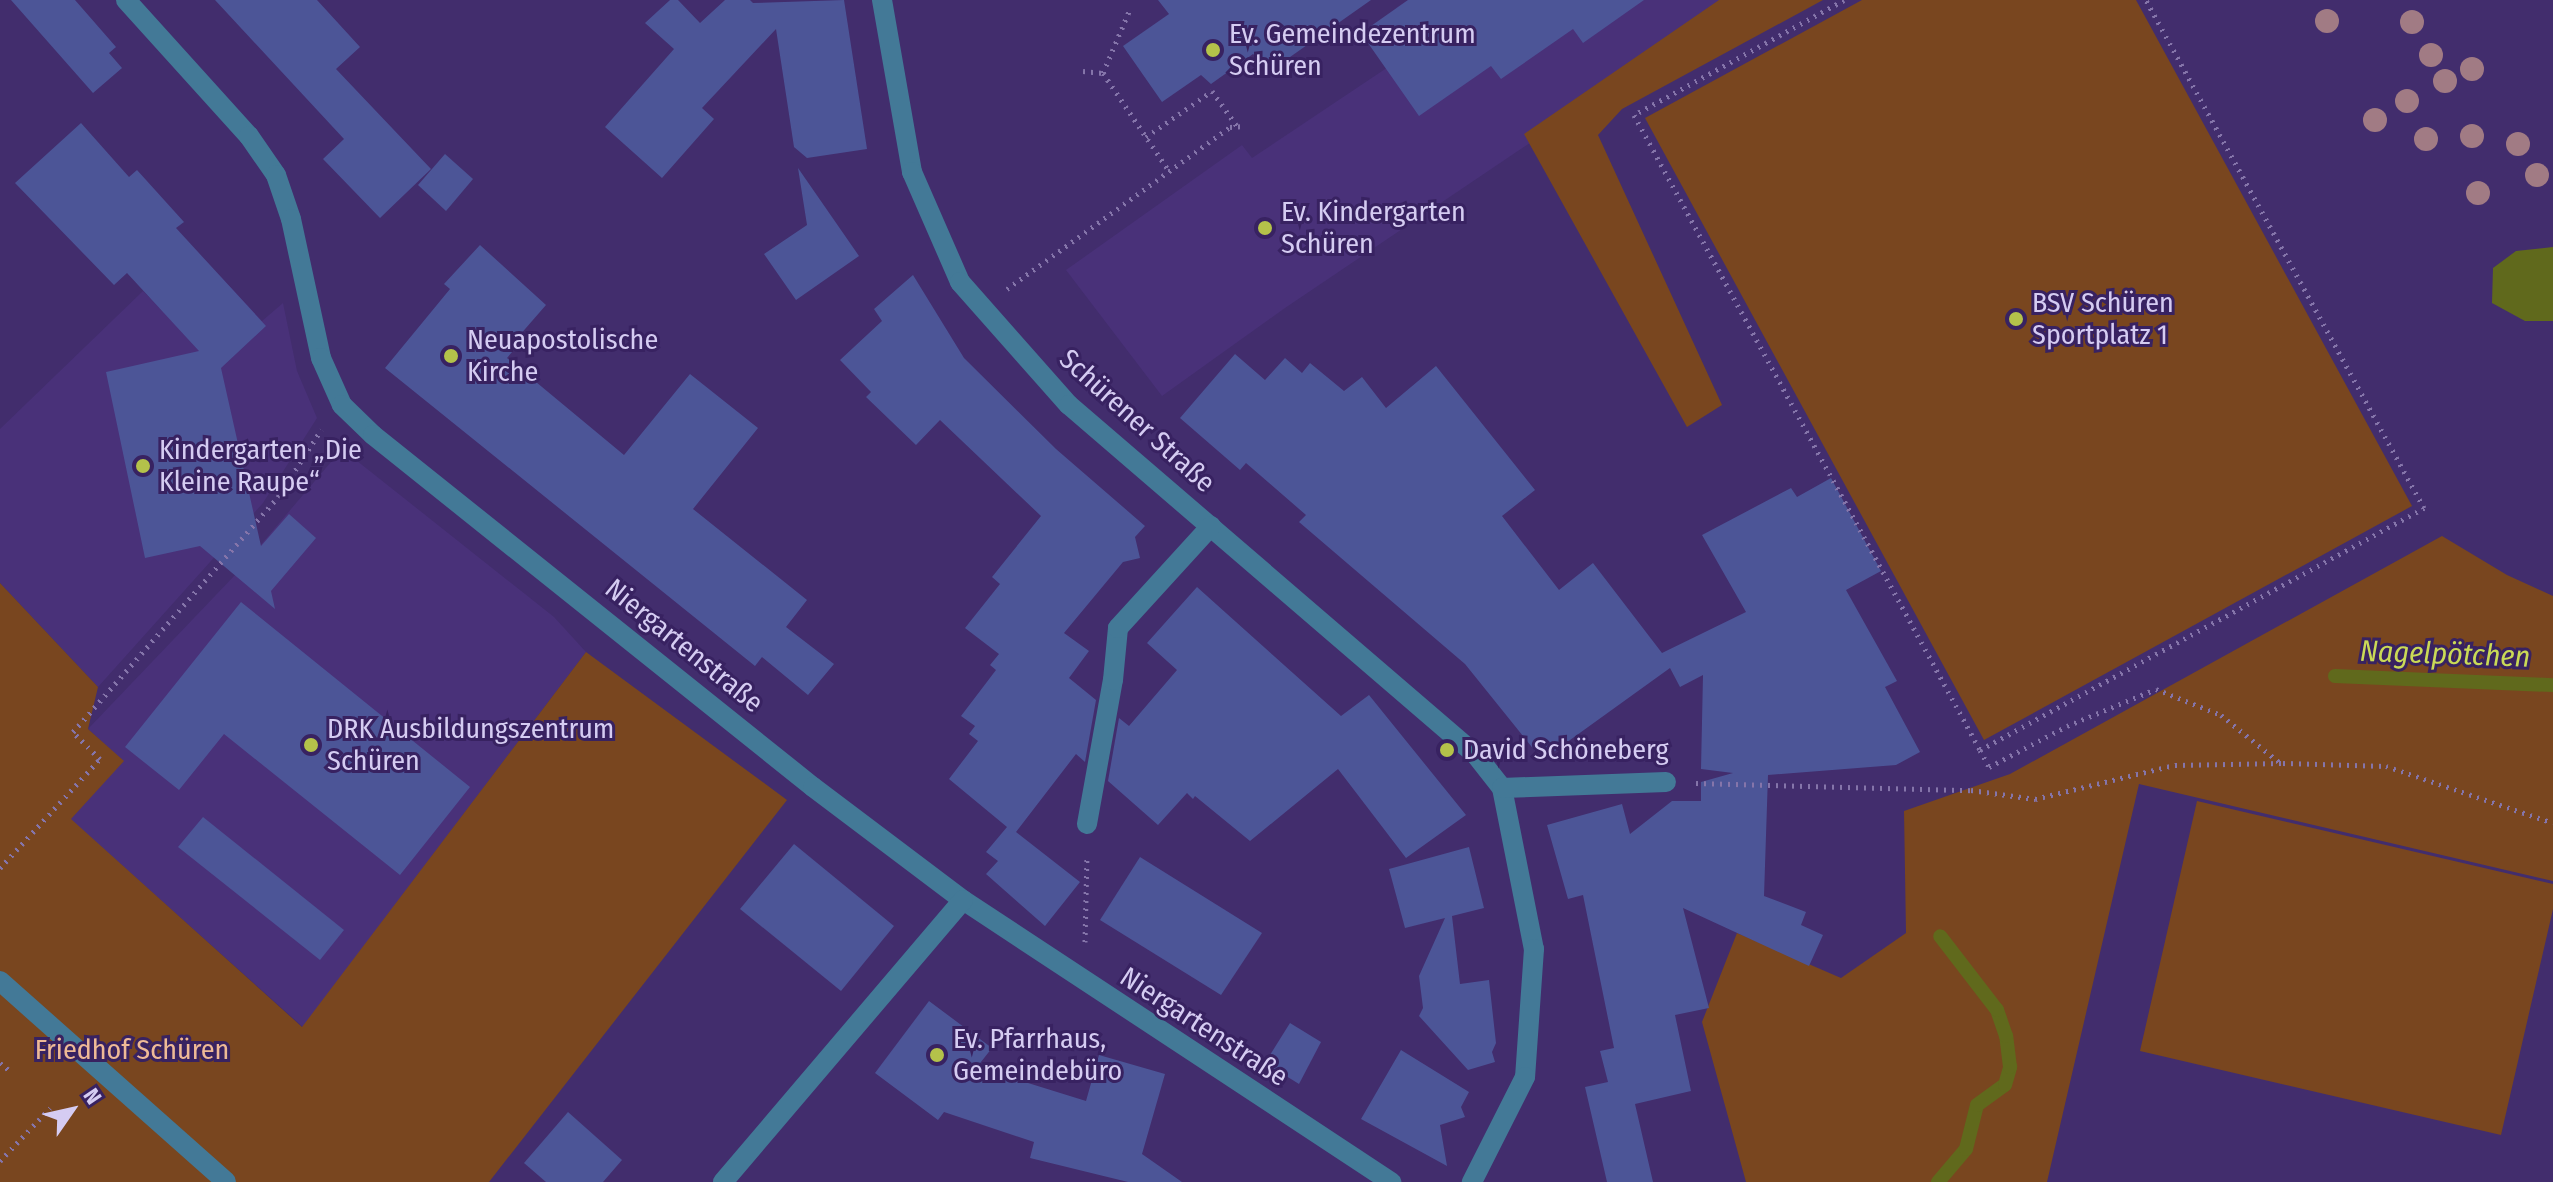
<!DOCTYPE html>
<meta charset="utf-8">
<style>
body{margin:0}
#map{position:relative;width:2553px;height:1182px;overflow:hidden;background:#422d6d;font-family:"Fira Sans Condensed",sans-serif}
div>[style]{position:absolute}
[style*='--x']{left:calc(var(--x)*1px);top:calc(var(--y)*1px);width:calc(var(--w)*1px);rotate:calc(var(--a)*1deg)}
.built>*{inset:0;background:#493179}
.green>*{inset:0;background:#79461f}
.water>*{inset:0;background:#60691c}
.stream>*{height:14px;margin:-7px;padding:0 7px;transform-origin:7px;border-radius:7px;background:#60691c}
.building>*{inset:0;background:#4c5597}
.path>*{height:5px;margin-top:-2.5px;transform-origin:0;background:repeating-linear-gradient(90deg,#8575aa 0 2px,transparent 0 8px)}
.minor>*{height:20px;margin:-10px;padding:0 10px;transform-origin:10px;border-radius:10px;background:#437997}
.trees>*{width:24px;height:24px;margin:-12px;border-radius:50%;background:#a17b84}
.dots>*{width:22px;height:22px;translate:-50% -50%;box-sizing:border-box;border:4px solid #382261;border-radius:50%}
span{translate:-50% -50%;white-space:nowrap;text-align:center;line-height:1.15;-webkit-text-stroke:6px #382261;paint-order:stroke}
.poi-label{font-size:28px;color:#d5ccf2}
.left{translate:0 -50%;text-align:left}
.street-label{font-size:28px;color:#d5ccf2}
.park-label{font-size:28px;color:#eeba96}
.water-label{font-size:30px;color:#cada56;font-style:italic}
.north{position:absolute;left:32px;top:1070px;width:80px;height:80px;-webkit-text-stroke:6px #382261;paint-order:stroke;rotate:56deg;font-size:22px;font-weight:700;line-height:32px;text-align:center;color:#d5ccf2}
.north::after{content:'';display:block;margin:auto;width:28px;height:36px;background:#d5ccf2;clip-path:polygon(50% 0,100% 100%,50% 72%,0 100%)}
</style>
<div id="map">
<div class="built">
<div style="clip-path:polygon(1408px 0,1734px 0,1736px 4px,1285px 308px,1162px 396px,1066px 270px,1242px 145px,1252px 158px,1421px 45px,1396px 8px)"></div>
<div style="clip-path:polygon(221px 277px,262px 321px,283px 303px,297px 371px,317px 418px,263px 503px,98px 687px,0 583px,0 429px,143px 291px,172px 321px)"></div>
<div style="clip-path:polygon(342px 449px,554px 617px,586px 652px,303px 1027px,70px 819px,123px 761px,88px 729px,235px 575px)"></div>
</div>
<div class="green">
<div style="clip-path:polygon(1719px 0,1823px 0,1622px 109px,1598px 135px,1722px 405px,1687px 427px,1524px 134px)"></div>
<div style="clip-path:polygon(1862px 0,2136px 0,2412px 506px,1984px 740px,1645px 118px)"></div>
<div style="clip-path:polygon(2442px 536px,2507px 575px,2553px 596px,2553px 881px,2139px 784px,2047px 1182px,1746px 1182px,1702px 1022px,1737px 933px,1841px 978px,1906px 933px,1904px 811px,2010px 774px)"></div>
<div style="clip-path:polygon(0 583px,98px 687px,88px 729px,124px 761px,71px 819px,302px 1027px,586px 652px,787px 800px,489px 1182px,0 1182px)"></div>
<div style="clip-path:polygon(2197px 801px,2553px 884px,2553px 909px,2501px 1135px,2140px 1051px)"></div>
</div>
<div class="water">
<div style="clip-path:polygon(2553px 247px,2553px 321px,2525px 321px,2492px 303px,2493px 268px,2516px 251px)"></div>
</div>
<div class="stream">
<div style="--x:2335;--y:676;--w:218;--a:2.4"></div>
<div style="--x:1938;--y:1182;--w:43;--a:-49.7"></div>
<div style="--x:1966;--y:1149;--w:45;--a:-76"></div>
<div style="--x:1977;--y:1105;--w:34;--a:-36"></div>
<div style="--x:2005;--y:1085;--w:19;--a:-74"></div>
<div style="--x:2010;--y:1067;--w:31;--a:-97"></div>
<div style="--x:2006;--y:1036;--w:28;--a:-109"></div>
<div style="--x:1997;--y:1010;--w:93;--a:-127.6"></div>
</div>
<div class="building">
<div style="clip-path:polygon(11px 0,75px 0,116px 47px,109px 53px,122px 68px,93px 93px)"></div>
<div style="clip-path:polygon(215px 0,317px 0,360px 47px,336px 69px,431px 169px,380px 218px,323px 159px,344px 139px)"></div>
<div style="clip-path:polygon(670px 0,678px 0,700px 23px,725px 0,750px 0,753px 3px,844px 0,867px 149px,807px 158px,794px 147px,776px 29px,702px 108px,714px 119px,662px 178px,605px 127px,674px 49px,645px 23px)"></div>
<div style="clip-path:polygon(1158px 0,1371px 0,1273px 69px,1253px 54px,1211px 84px,1201px 75px,1162px 102px,1123px 46px,1169px 14px)"></div>
<div style="clip-path:polygon(1408px 0,1644px 0,1583px 43px,1573px 29px,1501px 79px,1491px 66px,1419px 116px,1361px 33px)"></div>
<div style="clip-path:polygon(81px 123px,129px 177px,137px 170px,184px 222px,176px 228px,266px 326px,221px 368px,261px 546px,289px 514px,316px 538px,271px 591px,275px 609px,200px 546px,145px 558px,106px 372px,199px 351px,127px 273px,114px 285px,15px 183px)"></div>
<div style="clip-path:polygon(445px 154px,473px 179px,446px 211px,418px 185px)"></div>
<div style="clip-path:polygon(798px 168px,859px 256px,796px 300px,764px 254px,807px 225px)"></div>
<div style="clip-path:polygon(480px 245px,546px 305px,512px 344px,518px 345px,507px 358px,624px 455px,690px 374px,758px 428px,693px 509px,807px 600px,786px 627px,834px 664px,808px 695px,762px 657px,755px 666px,385px 368px,450px 289px,444px 284px)"></div>
<div style="clip-path:polygon(913px 275px,964px 358px,1056px 449px,1145px 526px,1135px 537px,1140px 558px,1123px 562px,1064px 633px,1089px 651px,1069px 678px,1096px 700px,1085px 762px,1076px 754px,1016px 832px,1080px 882px,1045px 926px,986px 874px,998px 861px,986px 852px,1007px 827px,949px 779px,978px 741px,969px 734px,975px 726px,961px 716px,996px 670px,990px 665px,999px 654px,965px 628px,1000px 584px,992px 577px,1041px 516px,940px 420px,916px 445px,866px 397px,871px 392px,840px 360px,882px 321px,874px 309px)"></div>
<div style="clip-path:polygon(1235px 354px,1265px 380px,1285px 358px,1302px 373px,1310px 363px,1344px 391px,1362px 377px,1386px 408px,1436px 366px,1535px 490px,1502px 516px,1559px 590px,1593px 563px,1662px 653px,1746px 612px,1702px 535px,1791px 488px,1797px 497px,1831px 478px,1881px 571px,1846px 590px,1897px 681px,1885px 687px,1920px 752px,1896px 765px,1768px 775px,1764px 896px,1806px 912px,1801px 925px,1823px 935px,1809px 966px,1683px 908px,1709px 1008px,1675px 1015px,1691px 1091px,1635px 1104px,1653px 1182px,1607px 1182px,1585px 1087px,1608px 1082px,1600px 1051px,1614px 1048px,1583px 895px,1568px 899px,1547px 825px,1622px 804px,1630px 834px,1672px 801px,1701px 801px,1701px 782px,1733px 773px,1701px 769px,1703px 675px,1680px 687px,1670px 668px,1552px 753px,1535px 751px,1465px 664px,1299px 522px,1306px 515px,1246px 463px,1240px 470px,1180px 418px)"></div>
<div style="clip-path:polygon(1197px 587px,1341px 716px,1369px 695px,1466px 815px,1406px 858px,1338px 769px,1250px 841px,1195px 796px,1193px 799px,1187px 793px,1158px 825px,1108px 781px,1119px 718px,1129px 726px,1177px 670px,1147px 643px)"></div>
<div style="clip-path:polygon(241px 602px,470px 787px,400px 875px,224px 734px,179px 790px,125px 747px)"></div>
<div style="clip-path:polygon(203px 817px,344px 930px,320px 960px,178px 847px)"></div>
<div style="clip-path:polygon(794px 844px,894px 926px,841px 991px,740px 909px)"></div>
<div style="clip-path:polygon(1469px 847px,1484px 908px,1452px 916px,1460px 984px,1489px 980px,1496px 1043px,1492px 1052px,1495px 1062px,1468px 1070px,1419px 1016px,1423px 1008px,1419px 976px,1445px 918px,1405px 928px,1389px 869px)"></div>
<div style="clip-path:polygon(1140px 857px,1262px 933px,1221px 995px,1100px 920px)"></div>
<div style="clip-path:polygon(929px 1001px,992px 1048px,977px 1067px,1086px 1101px,1099px 1055px,1165px 1074px,1142px 1154px,1182px 1182px,1128px 1182px,1030px 1158px,1034px 1142px,944px 1112px,938px 1120px,875px 1073px)"></div>
<div style="clip-path:polygon(1290px 1023px,1321px 1042px,1299px 1084px,1265px 1063px)"></div>
<div style="clip-path:polygon(1401px 1050px,1469px 1092px,1461px 1107px,1465px 1117px,1440px 1125px,1447px 1166px,1361px 1119px)"></div>
<div style="clip-path:polygon(568px 1112px,622px 1160px,603px 1182px,546px 1182px,524px 1163px)"></div>
</div>
<div class="path">
<div style="--x:1844;--y:0;--w:239;--a:151.3"></div>
<div style="--x:1634;--y:115;--w:723;--a:61.41"></div>
<div style="--x:1980;--y:750;--w:506;--a:-28.59"></div>
<div style="--x:2424;--y:508;--w:579;--a:-118.69"></div>
<div style="--x:1083;--y:71;--w:20;--a:6"></div>
<div style="--x:1103;--y:73;--w:118;--a:56"></div>
<div style="--x:1103;--y:73;--w:69;--a:-67.1"></div>
<div style="--x:1146;--y:137;--w:80;--a:-34.9"></div>
<div style="--x:1212;--y:91;--w:43;--a:54.5"></div>
<div style="--x:1007;--y:289;--w:276;--a:-36"></div>
<div style="--x:1230;--y:127;--w:15;--a:-4"></div>
<div style="--x:1980;--y:750;--w:19;--a:62"></div>
<div style="--x:1989;--y:767;--w:88;--a:-27.7"></div>
<div style="--x:2067;--y:726;--w:96;--a:-22.6"></div>
<div style="--x:2156;--y:689;--w:70;--a:21.8"></div>
<div style="--x:2221;--y:715;--w:75;--a:39"></div>
<div style="--x:1696;--y:783;--w:275;--a:1.5"></div>
<div style="--x:1971;--y:790;--w:65;--a:8"></div>
<div style="--x:2035;--y:799;--w:144;--a:-13.7"></div>
<div style="--x:2175;--y:765;--w:108;--a:-1.1"></div>
<div style="--x:2283;--y:763;--w:103;--a:1.7"></div>
<div style="--x:2386;--y:766;--w:176;--a:18.8"></div>
<div style="--x:0;--y:868;--w:148;--a:-47.5"></div>
<div style="--x:100;--y:759;--w:38;--a:-135"></div>
<div style="--x:73;--y:732;--w:312;--a:-48.9"></div>
<div style="--x:278;--y:497;--w:80;--a:-57.3"></div>
<div style="--x:1085;--y:942;--w:86;--a:-88.7"></div>
<div style="--x:0;--y:1063;--w:11;--a:38"></div>
<div style="--x:0;--y:1161;--w:73;--a:-46.7"></div>
</div>
<div class="minor">
<div style="--x:126;--y:0;--w:183;--a:47.9"></div>
<div style="--x:249;--y:136;--w:47;--a:55.3"></div>
<div style="--x:276;--y:175;--w:46;--a:71.2"></div>
<div style="--x:291;--y:219;--w:142;--a:77.8"></div>
<div style="--x:321;--y:358;--w:51;--a:65.9"></div>
<div style="--x:342;--y:405;--w:43;--a:44.1"></div>
<div style="--x:373;--y:435;--w:563;--a:38.66"></div>
<div style="--x:813;--y:787;--w:188;--a:37"></div>
<div style="--x:963;--y:900;--w:513;--a:33.38"></div>
<div style="--x:882;--y:0;--w:175;--a:80.1"></div>
<div style="--x:912;--y:172;--w:120;--a:66.4"></div>
<div style="--x:960;--y:282;--w:164;--a:48.5"></div>
<div style="--x:1069;--y:405;--w:537;--a:40.69"></div>
<div style="--x:1476;--y:755;--w:42;--a:51.8"></div>
<div style="--x:1502;--y:788;--w:164;--a:78.8"></div>
<div style="--x:1534;--y:949;--w:128;--a:94"></div>
<div style="--x:1525;--y:1077;--w:118;--a:116.8"></div>
<div style="--x:1502;--y:788;--w:164;--a:-2.1"></div>
<div style="--x:1087;--y:824;--w:146;--a:-79.8"></div>
<div style="--x:1113;--y:680;--w:52;--a:-84.5"></div>
<div style="--x:1118;--y:628;--w:138;--a:-47.6"></div>
<div style="--x:0;--y:981;--w:302;--a:41.6"></div>
<div style="--x:723;--y:1182;--w:370;--a:-49.6"></div>
</div>
<div class="trees">
<div style="left:2327px;top:21px"></div>
<div style="left:2412px;top:22px"></div>
<div style="left:2431px;top:55px"></div>
<div style="left:2472px;top:69px"></div>
<div style="left:2445px;top:81px"></div>
<div style="left:2407px;top:101px"></div>
<div style="left:2375px;top:120px"></div>
<div style="left:2472px;top:136px"></div>
<div style="left:2426px;top:139px"></div>
<div style="left:2518px;top:144px"></div>
<div style="left:2537px;top:175px"></div>
<div style="left:2478px;top:193px"></div>
</div>
<div class="dots">
<div style="left:1213px;top:50px;background:#b4c24a"></div>
<div style="left:1265px;top:228px;background:#b4c24a"></div>
<div style="left:2016px;top:319px;background:#b4c24a"></div>
<div style="left:451px;top:356px;background:#b4c24a"></div>
<div style="left:143px;top:466px;background:#b4c24a"></div>
<div style="left:311px;top:745px;background:#b4c24a"></div>
<div style="left:1447px;top:750px;background:#b4c24a"></div>
<div style="left:937px;top:1055px;background:#b4c24a"></div>
</div>
<div class="poi-label">
<span class="left" style="left:1229px;top:50px">Ev. Gemeindezentrum<br>Schüren</span>
<span class="left" style="left:1281px;top:228px">Ev. Kindergarten<br>Schüren</span>
<span class="left" style="left:2032px;top:319px">BSV Schüren<br>Sportplatz 1</span>
<span class="left" style="left:467px;top:356px">Neuapostolische<br>Kirche</span>
<span class="left" style="left:159px;top:466px">Kindergarten „Die<br>Kleine Raupe“</span>
<span class="left" style="left:327px;top:745px">DRK Ausbildungszentrum<br>Schüren</span>
<span class="left" style="left:1463px;top:750px">David Schöneberg</span>
<span class="left" style="left:953px;top:1055px">Ev. Pfarrhaus,<br>Gemeindebüro</span>
</div>
<div class="street-label">
<span style="left:1137px;top:421px;rotate:42deg">Schürener Straße</span>
<span style="left:684px;top:646px;rotate:39deg">Niergartenstraße</span>
<span style="left:1204px;top:1027px;rotate:33deg">Niergartenstraße</span>
</div>
<div class="park-label">
<span style="left:132px;top:1050px">Friedhof Schüren</span>
</div>
<div class="water-label">
<span style="left:2445px;top:654px;rotate:2deg">Nagelpötchen</span>
</div>
<div class="north">N</div>
</div>
